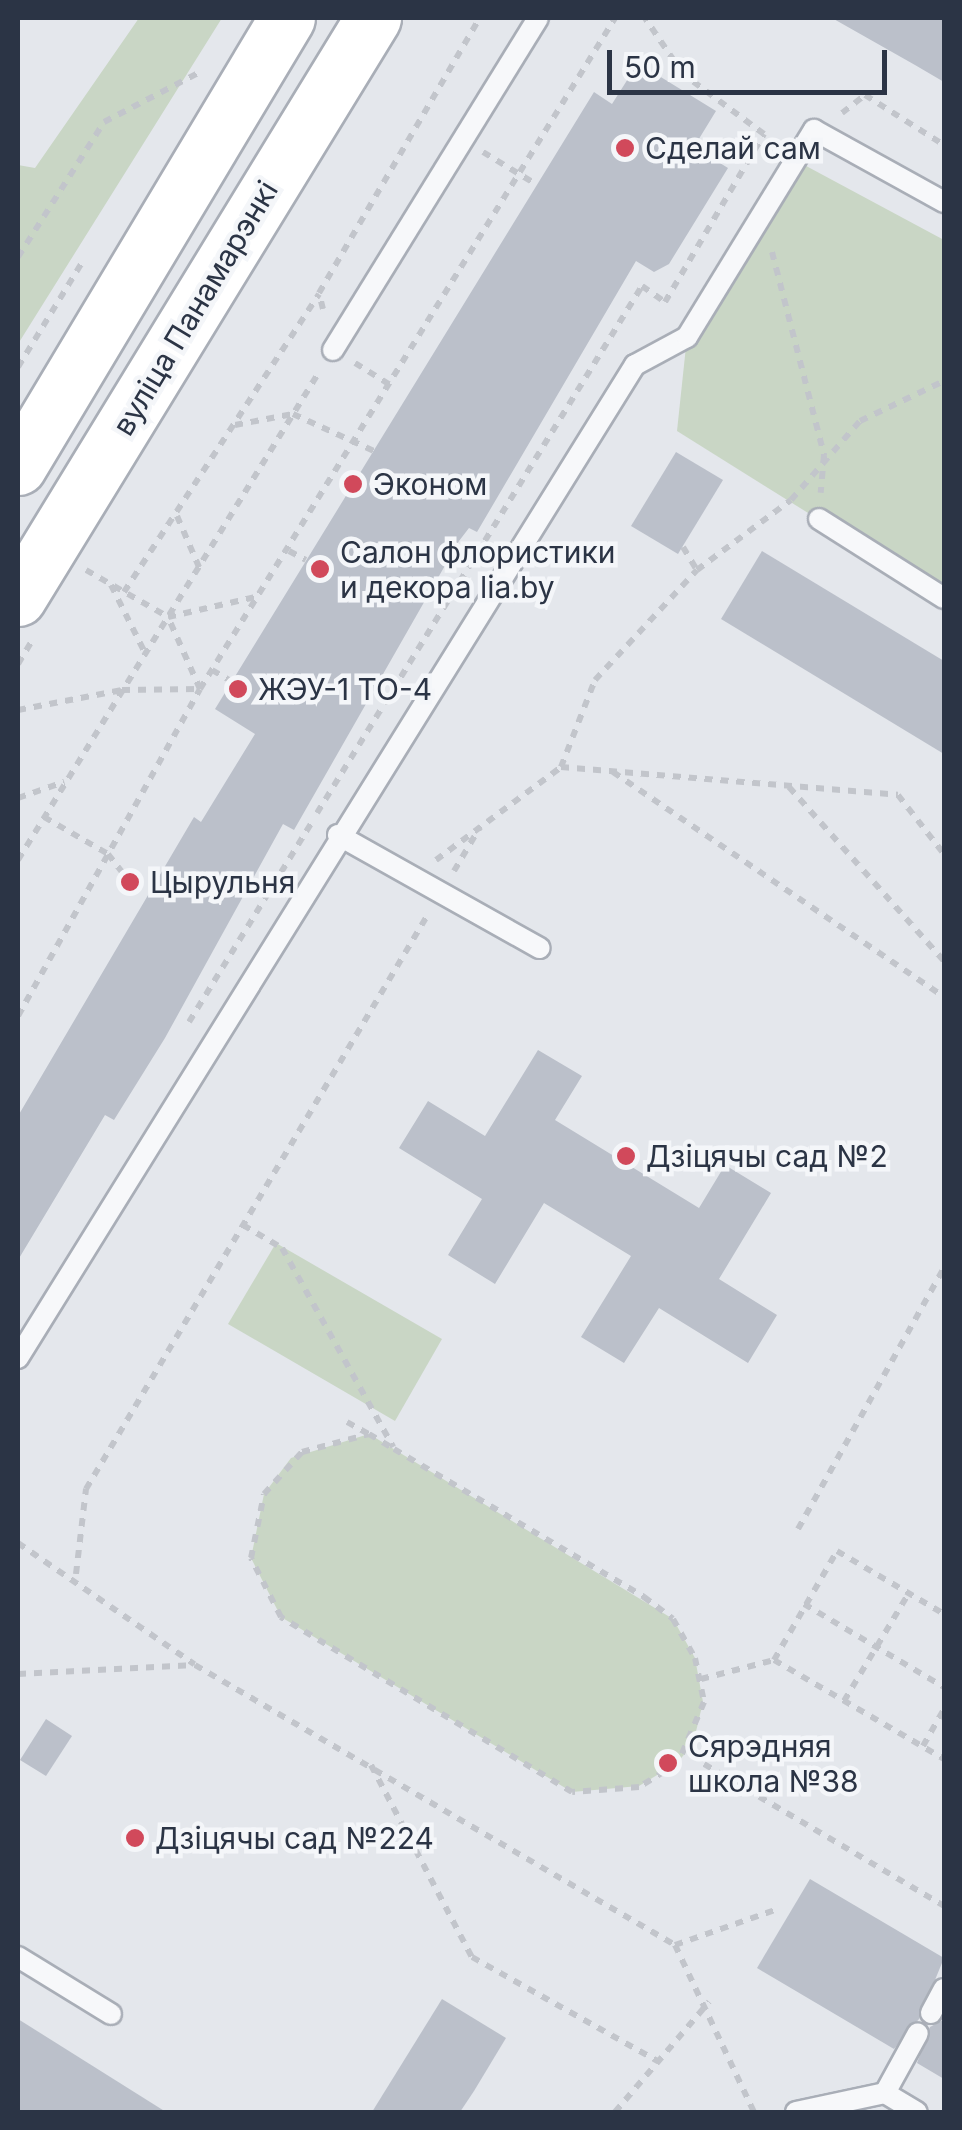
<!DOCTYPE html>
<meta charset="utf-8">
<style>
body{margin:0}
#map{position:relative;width:962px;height:2130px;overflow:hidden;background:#e4e7ec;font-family:Inter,sans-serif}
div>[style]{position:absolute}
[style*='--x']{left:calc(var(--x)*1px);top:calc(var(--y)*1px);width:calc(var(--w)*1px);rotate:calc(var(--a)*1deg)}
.green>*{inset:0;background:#c9d6c5}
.building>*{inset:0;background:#bbc0ca}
.path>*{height:6px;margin-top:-3px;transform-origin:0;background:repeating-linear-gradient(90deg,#c2c5cb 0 8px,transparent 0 16px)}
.roads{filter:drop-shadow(2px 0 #a9aeb7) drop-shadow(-2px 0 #a9aeb7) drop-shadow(0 2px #a9aeb7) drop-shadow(0 -2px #a9aeb7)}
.service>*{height:20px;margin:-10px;padding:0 10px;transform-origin:10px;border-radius:10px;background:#f7f8fa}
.secondary>*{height:55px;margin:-27.5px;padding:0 27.5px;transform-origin:27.5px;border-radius:27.5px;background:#fff}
.dots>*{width:28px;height:28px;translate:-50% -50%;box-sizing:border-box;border:5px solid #f4f6f9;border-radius:50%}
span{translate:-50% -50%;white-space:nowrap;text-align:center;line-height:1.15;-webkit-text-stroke:9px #f4f6f9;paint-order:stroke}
.poi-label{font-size:30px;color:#2b3445}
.left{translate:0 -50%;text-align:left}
.street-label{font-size:30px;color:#2b3445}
.frame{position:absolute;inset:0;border:20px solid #2b3445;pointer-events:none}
.scale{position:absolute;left:607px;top:50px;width:280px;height:45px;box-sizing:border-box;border:5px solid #2b3445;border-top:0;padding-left:12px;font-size:30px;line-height:35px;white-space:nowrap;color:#2b3445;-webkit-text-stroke:8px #f4f6f9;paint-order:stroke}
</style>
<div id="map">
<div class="green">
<div style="clip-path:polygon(139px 18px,222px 18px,18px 344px,18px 165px,35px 168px)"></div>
<div style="clip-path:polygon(795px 160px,944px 240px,944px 598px,677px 431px,687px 337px)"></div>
<div style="clip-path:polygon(276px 1243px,442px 1339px,395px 1421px,228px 1324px)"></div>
<div style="clip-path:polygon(369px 1434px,673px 1619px,695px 1658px,703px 1702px,693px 1744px,677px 1763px,639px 1786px,572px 1792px,281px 1617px,251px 1558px,264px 1494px,291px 1458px)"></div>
</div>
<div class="building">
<div style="clip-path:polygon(832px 18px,944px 18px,944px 82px,915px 65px)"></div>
<div style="clip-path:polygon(638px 63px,716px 111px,694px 147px,728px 168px,669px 264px,654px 272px,636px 261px,477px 532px,469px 528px,459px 541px,294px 830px,283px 824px,165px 1038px,114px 1120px,105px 1115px,18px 1260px,18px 1116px,194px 817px,201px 822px,255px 734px,215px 709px,594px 92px,612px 104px)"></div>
<div style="clip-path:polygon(676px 452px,723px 480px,678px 554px,631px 526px)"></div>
<div style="clip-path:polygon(762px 551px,944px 661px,944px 754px,721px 619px)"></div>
<div style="clip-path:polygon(538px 1050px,582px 1076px,555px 1120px,699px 1208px,725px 1165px,771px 1193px,719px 1279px,777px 1315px,748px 1363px,659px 1308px,624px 1363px,581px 1337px,631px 1256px,544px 1203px,495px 1284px,448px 1255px,482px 1199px,399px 1148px,428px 1101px,485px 1136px)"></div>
<div style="clip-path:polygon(46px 1719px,72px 1736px,46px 1776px,20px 1760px)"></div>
<div style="clip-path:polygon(810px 1879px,944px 1958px,919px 2019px,894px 2049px,757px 1968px)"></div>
<div style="clip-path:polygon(442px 1999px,506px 2038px,474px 2091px,460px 2112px,372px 2112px)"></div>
<div style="clip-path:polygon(18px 2019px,166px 2112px,18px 2112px)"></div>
<div style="clip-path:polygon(943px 2020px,944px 2021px,944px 2079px,917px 2063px,930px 2027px)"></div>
</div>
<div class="path">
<div style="--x:842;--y:113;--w:29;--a:-38"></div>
<div style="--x:865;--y:95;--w:93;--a:32.3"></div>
<div style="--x:483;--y:152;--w:60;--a:31.3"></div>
<div style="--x:772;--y:252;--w:210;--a:75.6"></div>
<div style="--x:824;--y:455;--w:38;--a:95"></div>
<div style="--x:18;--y:257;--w:160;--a:-57.5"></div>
<div style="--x:104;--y:122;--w:108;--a:-27.5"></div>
<div style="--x:323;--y:309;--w:16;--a:-104"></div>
<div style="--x:319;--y:293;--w:319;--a:-59.7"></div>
<div style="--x:355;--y:363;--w:44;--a:31.9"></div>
<div style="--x:18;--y:367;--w:124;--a:-58.5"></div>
<div style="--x:235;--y:425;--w:59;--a:-10.7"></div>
<div style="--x:293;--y:414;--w:89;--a:24.6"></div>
<div style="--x:177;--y:516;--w:56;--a:66.7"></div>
<div style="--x:683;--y:547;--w:27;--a:59"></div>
<div style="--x:289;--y:551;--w:19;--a:28"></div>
<div style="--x:86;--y:570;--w:95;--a:29.8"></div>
<div style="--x:111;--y:585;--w:76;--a:63.4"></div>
<div style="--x:124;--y:592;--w:356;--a:-56.8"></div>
<div style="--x:18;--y:664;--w:27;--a:-59"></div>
<div style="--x:212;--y:670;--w:22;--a:30"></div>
<div style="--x:18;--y:710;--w:106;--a:-10.9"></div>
<div style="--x:122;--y:690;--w:78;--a:-0.7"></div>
<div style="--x:200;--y:689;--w:79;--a:-114"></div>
<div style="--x:168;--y:617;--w:94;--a:-12.9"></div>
<div style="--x:561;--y:767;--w:93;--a:-68.7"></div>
<div style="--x:595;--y:680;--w:150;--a:-47.2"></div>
<div style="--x:697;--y:570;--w:117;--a:-36.7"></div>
<div style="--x:791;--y:500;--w:105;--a:-48.9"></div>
<div style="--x:860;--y:421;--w:93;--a:-25.5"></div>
<div style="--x:613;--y:772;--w:400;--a:34.2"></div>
<div style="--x:789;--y:787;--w:233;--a:48.3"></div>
<div style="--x:18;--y:798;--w:49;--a:-19.2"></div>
<div style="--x:317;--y:813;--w:619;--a:-58.34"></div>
<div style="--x:642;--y:286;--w:28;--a:35"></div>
<div style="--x:665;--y:302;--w:195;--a:-59.5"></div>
<div style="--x:764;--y:134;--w:101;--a:-143.5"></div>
<div style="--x:683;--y:74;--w:68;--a:-124.2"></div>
<div style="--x:44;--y:817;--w:74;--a:30"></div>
<div style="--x:108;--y:854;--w:28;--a:52"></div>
<div style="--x:18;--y:860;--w:573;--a:-58.33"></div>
<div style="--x:436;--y:860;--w:156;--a:-36.6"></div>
<div style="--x:561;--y:767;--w:338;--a:4.7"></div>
<div style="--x:898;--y:795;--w:75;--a:52.1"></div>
<div style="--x:454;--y:871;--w:51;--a:-59.4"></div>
<div style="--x:18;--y:1016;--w:374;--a:-60.9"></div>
<div style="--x:200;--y:689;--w:789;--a:-58.26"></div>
<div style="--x:189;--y:1022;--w:233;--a:-58.4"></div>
<div style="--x:243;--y:1225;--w:45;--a:30.5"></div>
<div style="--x:282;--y:1248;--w:228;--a:60.8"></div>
<div style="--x:347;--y:1422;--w:25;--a:29"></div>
<div style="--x:369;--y:1434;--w:29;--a:31"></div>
<div style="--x:394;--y:1449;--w:291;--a:30.6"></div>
<div style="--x:644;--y:1597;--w:36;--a:37"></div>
<div style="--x:673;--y:1619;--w:45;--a:60.6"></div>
<div style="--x:695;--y:1658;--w:45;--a:78.4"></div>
<div style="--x:704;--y:1702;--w:66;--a:113.1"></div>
<div style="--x:678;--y:1763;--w:46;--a:148.4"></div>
<div style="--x:639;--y:1787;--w:67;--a:175.7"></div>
<div style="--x:572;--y:1792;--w:340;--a:-149"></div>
<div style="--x:281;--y:1617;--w:66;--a:-117"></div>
<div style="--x:251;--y:1558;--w:65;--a:-78.5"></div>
<div style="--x:264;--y:1494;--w:57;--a:-47.9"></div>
<div style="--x:302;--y:1452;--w:69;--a:-15"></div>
<div style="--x:798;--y:1529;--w:299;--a:-60.8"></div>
<div style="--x:18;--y:1543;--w:214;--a:34.5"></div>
<div style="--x:76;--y:1574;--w:86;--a:-83.3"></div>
<div style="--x:86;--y:1489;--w:667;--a:-59.24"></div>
<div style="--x:804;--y:1604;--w:163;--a:30.7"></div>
<div style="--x:774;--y:1660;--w:126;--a:-60"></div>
<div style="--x:837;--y:1551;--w:124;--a:30.5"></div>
<div style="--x:18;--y:1674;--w:177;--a:-2.9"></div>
<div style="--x:195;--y:1665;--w:556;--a:30.26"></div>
<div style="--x:675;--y:1945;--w:185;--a:64.7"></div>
<div style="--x:701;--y:1679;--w:75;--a:-14.6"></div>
<div style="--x:774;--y:1660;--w:197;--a:30.2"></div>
<div style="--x:844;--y:1701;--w:126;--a:-59"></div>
<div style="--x:923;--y:1746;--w:43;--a:-60.4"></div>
<div style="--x:704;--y:1764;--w:279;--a:30.6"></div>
<div style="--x:371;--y:1765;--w:217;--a:62.3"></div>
<div style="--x:472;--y:1957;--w:214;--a:29.3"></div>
<div style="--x:675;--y:1945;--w:106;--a:-19.3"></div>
<div style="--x:615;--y:2112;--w:145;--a:-49.5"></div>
</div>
<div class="roads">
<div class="service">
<div style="--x:333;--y:350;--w:390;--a:-58.3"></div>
<div style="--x:819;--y:519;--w:148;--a:32.3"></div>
<div style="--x:338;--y:835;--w:231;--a:29.3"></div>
<div style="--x:18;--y:1358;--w:1169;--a:-58.15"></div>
<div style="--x:635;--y:365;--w:59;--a:-28.3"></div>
<div style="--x:687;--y:337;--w:243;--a:-58.5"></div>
<div style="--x:814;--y:130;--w:149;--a:29"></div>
<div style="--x:18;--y:1957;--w:109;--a:31.5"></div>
<div style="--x:931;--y:2013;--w:27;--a:-62"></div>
<div style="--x:885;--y:2093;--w:37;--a:31"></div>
<div style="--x:796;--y:2112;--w:91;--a:-12.1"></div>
<div style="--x:885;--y:2093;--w:68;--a:-61.2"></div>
</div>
<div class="secondary">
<div style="--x:18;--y:467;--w:523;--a:-59.07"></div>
<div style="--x:18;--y:598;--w:680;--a:-58.53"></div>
</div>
</div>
<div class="dots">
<div style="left:625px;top:148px;background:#d1495b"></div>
<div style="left:353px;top:484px;background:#d1495b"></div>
<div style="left:320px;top:569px;background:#d1495b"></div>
<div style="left:238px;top:689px;background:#d1495b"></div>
<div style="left:130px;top:882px;background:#d1495b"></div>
<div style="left:626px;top:1156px;background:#d1495b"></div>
<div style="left:668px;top:1763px;background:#d1495b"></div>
<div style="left:135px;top:1838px;background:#d1495b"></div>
</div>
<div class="poi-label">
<span class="left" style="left:645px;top:148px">Сделай сам</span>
<span class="left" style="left:373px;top:484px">Эконом</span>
<span class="left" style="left:340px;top:569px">Салон флористики<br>и декора lia.by</span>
<span class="left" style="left:258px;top:689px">ЖЭУ-1 ТО-4</span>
<span class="left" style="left:150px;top:882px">Цырульня</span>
<span class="left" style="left:646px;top:1156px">Дзіцячы сад №2</span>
<span class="left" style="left:688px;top:1763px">Сярэдняя<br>школа №38</span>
<span class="left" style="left:155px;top:1838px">Дзіцячы сад №224</span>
</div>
<div class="street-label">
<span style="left:195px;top:308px;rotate:-59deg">вуліца Панамарэнкі</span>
</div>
<div class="frame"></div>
<div class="scale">50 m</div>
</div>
